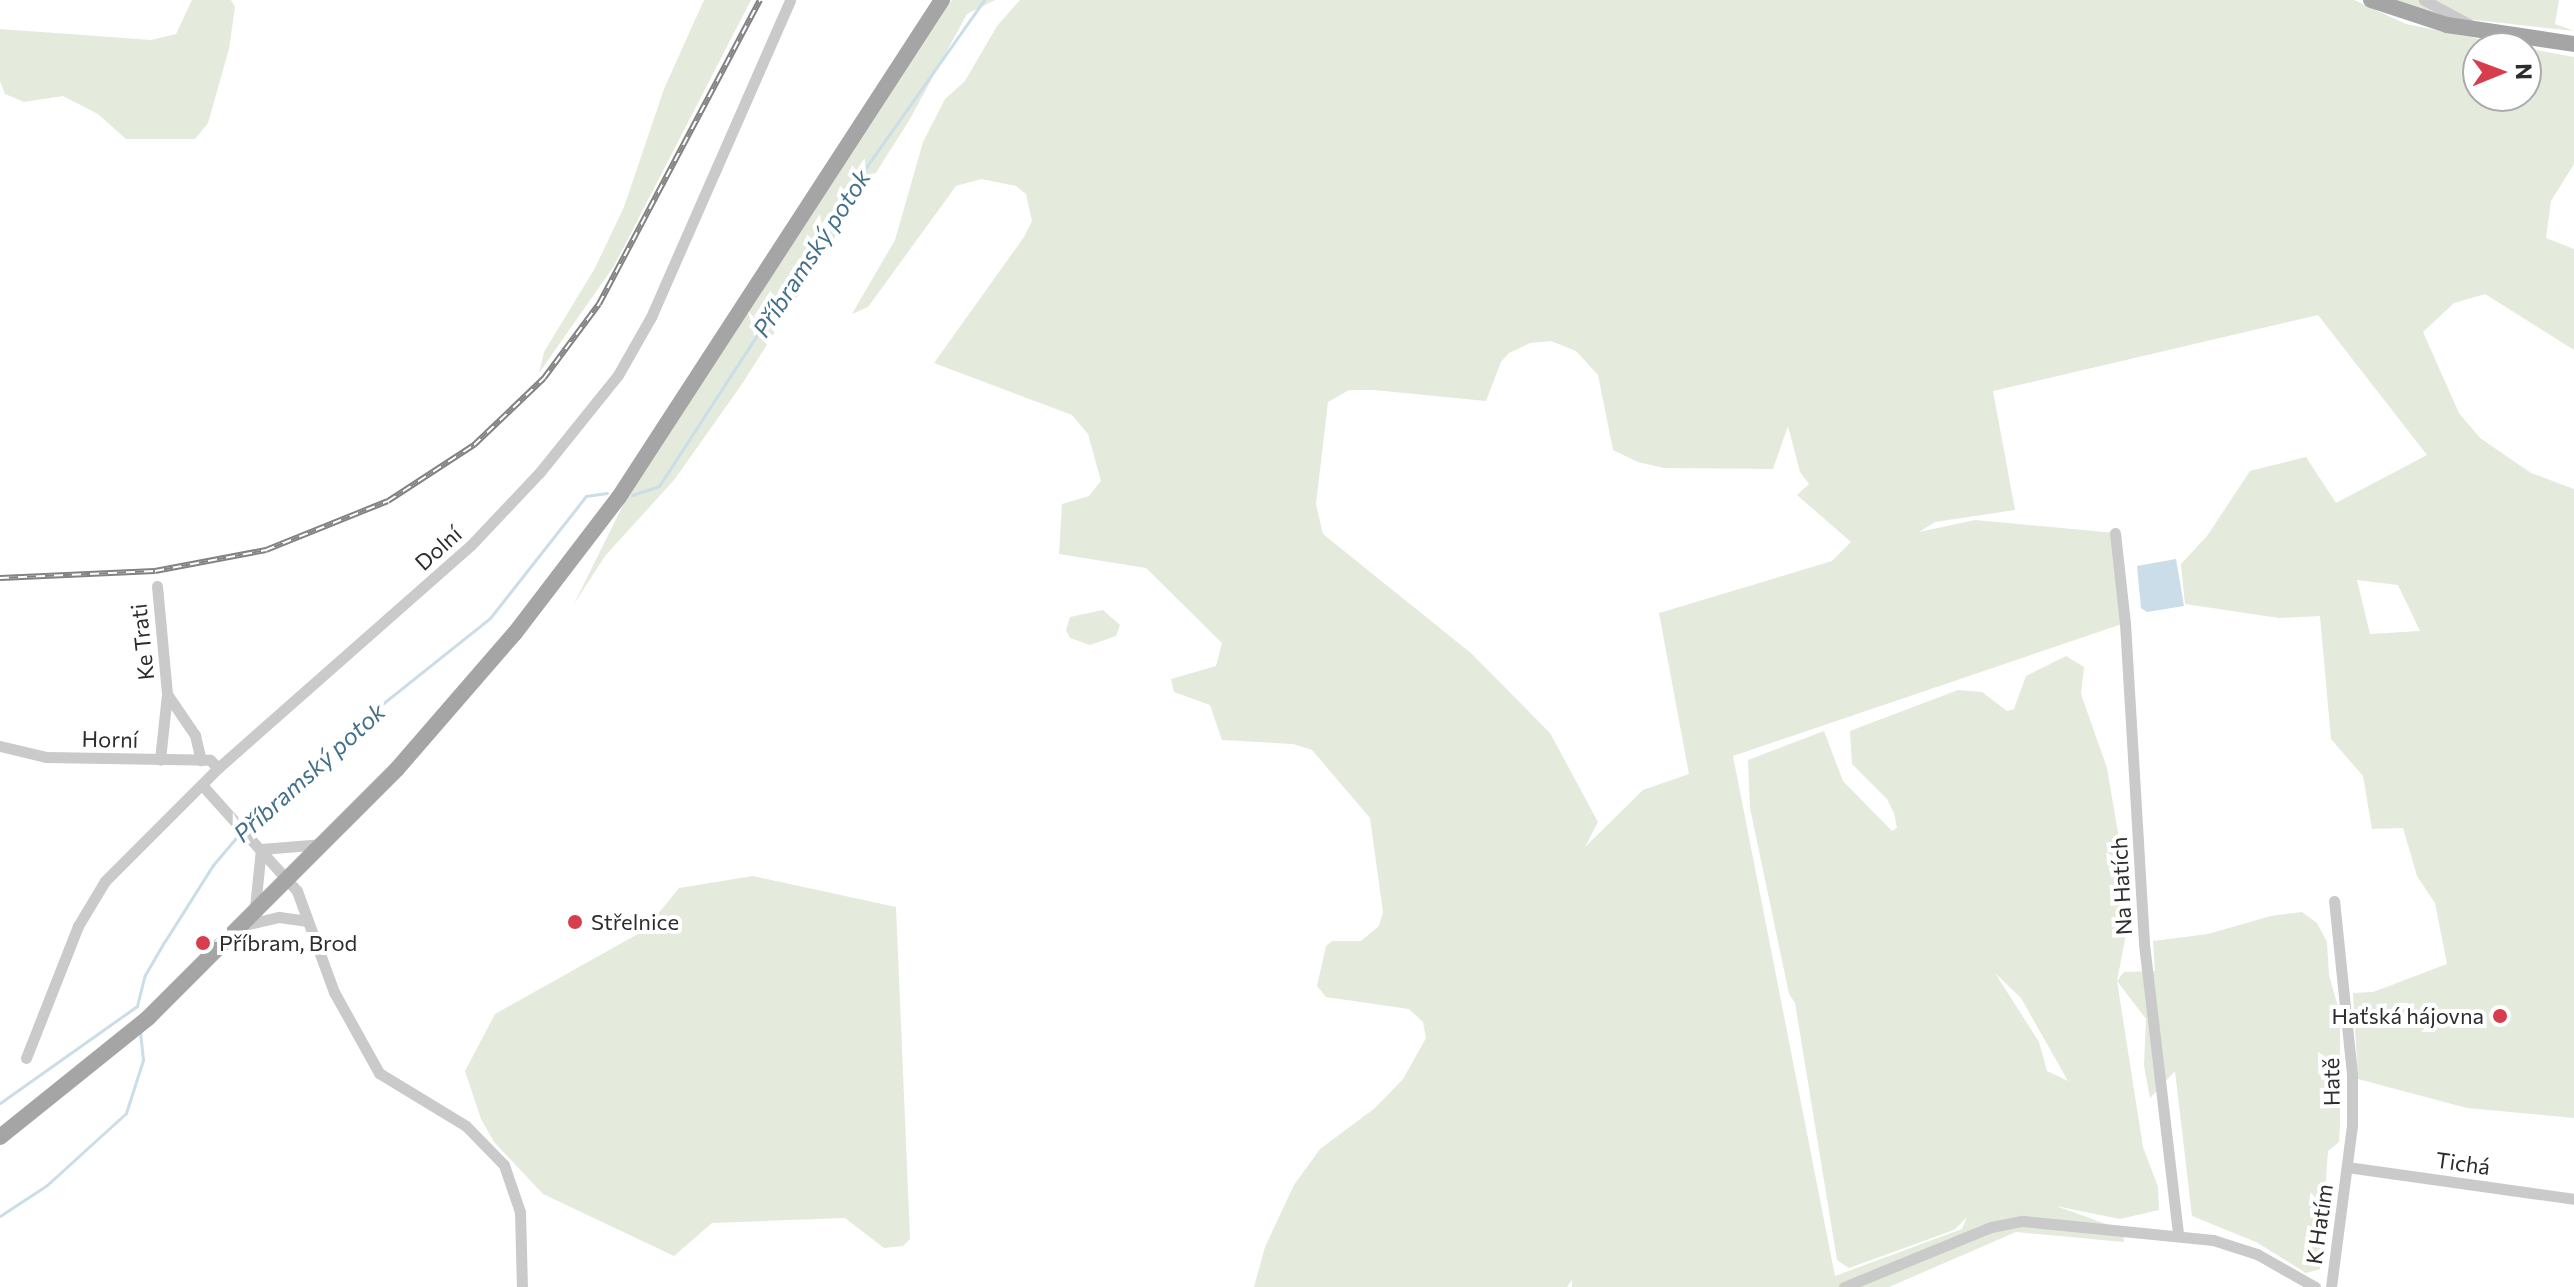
<!DOCTYPE html>
<meta charset="utf-8">
<style>
body{margin:0}
#map{position:relative;width:2574px;height:1287px;overflow:hidden;background:#fff;font-family:Commissioner,sans-serif}
div>[style]{position:absolute}
[style*='--x']{left:calc(var(--x)*1px);top:calc(var(--y)*1px);width:calc(var(--w)*1px);rotate:calc(var(--a)*1deg)}
.green>*{inset:0;background:#e4eadc}
.water>*{inset:0;background:#cadde8}
.stream>*{height:3px;margin:-1.5px;padding:0 1.5px;transform-origin:1.5px;border-radius:1.5px;background:#cadde8}
.street>*{height:11px;margin:-5.5px;padding:0 5.5px;transform-origin:5.5px;border-radius:5.5px;background:#cacaca}
.primary>*{height:16px;margin:-8px;padding:0 8px;transform-origin:8px;border-radius:8px;background:#a5a5a5}
.rail>*{height:6px;margin-top:-3px;transform-origin:0;background:repeating-linear-gradient(90deg,#fff 0 9px,#828282 0 18px);box-sizing:border-box;border-block:2px solid #828282}
.dots>*{width:22px;height:22px;translate:-50% -50%;box-sizing:border-box;border:4px solid #fff;border-radius:50%}
span{translate:-50% -50%;white-space:nowrap;text-align:center;line-height:1.15;-webkit-text-stroke:8px #fff;paint-order:stroke}
.street-label{font-size:22px;color:#2d2d2d}
.poi-label{font-size:22px;color:#2d2d2d}
.left{translate:0 -50%;text-align:left}
.right{translate:-100% -50%;text-align:right}
.water-label{font-size:24px;color:#426f89;font-style:italic}
.north{position:absolute;left:2462px;top:32px;width:80px;height:80px;box-sizing:border-box;background:#fff;border:2px solid #ababab;border-radius:50%;rotate:89deg;font-size:22px;font-weight:700;line-height:32px;text-align:center;color:#2d2d2d}
.north::after{content:'';display:block;margin:auto;width:28px;height:36px;background:#d73d4c;clip-path:polygon(50% 0,100% 100%,50% 72%,0 100%)}
</style>
<div id="map">
<div class="green">
<div style="clip-path:polygon(192px 0,231px 0,235px 7px,229px 49px,208px 123px,195px 139px,126px 139px,98px 114px,63px 96px,24px 102px,5px 94px,0 81px,0 29px,151px 40px,176px 34px)"></div>
<div style="clip-path:polygon(704px 0,751px 0,614px 266px,539px 373px,544px 352px,595px 268px,624px 207px,664px 89px)"></div>
<div style="clip-path:polygon(952px 0,995px 0,967px 14px,910px 119px,742px 384px,674px 480px,605px 556px,574px 604px,625px 501px)"></div>
<div style="clip-path:polygon(evenodd,1020px 0,2354px 0,2406px 24px,2524px 48px,2478px 48px,2478px 96px,2526px 96px,2526px 48px,2574px 57px,2574px 164px,2551px 201px,2546px 238px,2574px 249px,2574px 350px,2485px 294px,2454px 303px,2423px 332px,2459px 413px,2480px 438px,2531px 473px,2574px 489px,2574px 1118px,2467px 1108px,2358px 1079px,2353px 993px,2373px 992px,2447px 964px,2435px 903px,2417px 876px,2403px 828px,2372px 829px,2363px 776px,2331px 739px,2320px 616px,2279px 618px,2185px 604px,2181px 564px,2207px 536px,2250px 471px,2306px 457px,2336px 503px,2427px 455px,2318px 315px,1993px 391px,2015px 510px,1935px 522px,1919px 532px,1975px 520px,2115px 533px,2125px 623px,1733px 756px,1835px 1276px,1962px 1229px,1967px 1217px,1954px 1230px,1849px 1268px,1837px 1260px,1795px 1003px,1789px 994px,1750px 808px,1748px 760px,1824px 731px,1843px 781px,1892px 831px,1897px 828px,1894px 813px,1887px 799px,1852px 764px,1850px 731px,1958px 690px,1982px 692px,2007px 711px,2014px 709px,2026px 676px,2066px 656px,2084px 667px,2081px 694px,2107px 768px,2121px 850px,2128px 924px,2117px 981px,2124px 972px,2155px 971px,2153px 941px,2208px 934px,2271px 916px,2302px 912px,2317px 923px,2327px 942px,2329px 975px,2340px 1014px,2340px 1126px,2339px 1142px,2328px 1151px,2320px 1269px,2306px 1273px,2256px 1242px,2192px 1216px,2175px 1071px,2150px 1098px,2144px 1066px,2146px 1019px,2117px 981px,2143px 1147px,2158px 1187px,2159px 1210px,2120px 1219px,2056px 1206px,2123px 1230px,2124px 1242px,2016px 1232px,1889px 1287px,1572px 1287px,1572px 1280px,1567px 1287px,1254px 1287px,1265px 1247px,1294px 1185px,1320px 1149px,1375px 1108px,1403px 1079px,1426px 1038px,1423px 1022px,1409px 1009px,1326px 997px,1317px 986px,1326px 946px,1332px 941px,1361px 941px,1379px 926px,1383px 912px,1370px 818px,1312px 750px,1293px 744px,1222px 740px,1210px 705px,1174px 692px,1171px 679px,1216px 666px,1222px 643px,1146px 568px,1059px 554px,1062px 504px,1089px 496px,1101px 481px,1088px 434px,1072px 415px,934px 363px,1024px 237px,1032px 221px,1026px 194px,1016px 186px,981px 179px,956px 186px,868px 307px,852px 314px,895px 240px,923px 142px,945px 99px,965px 81px,997px 26px,1020px 0,1551px 341px,1576px 351px,1598px 375px,1613px 450px,1638px 462px,1664px 468px,1773px 469px,1788px 426px,1800px 472px,1809px 484px,1797px 495px,1851px 542px,1832px 561px,1659px 613px,1689px 774px,1643px 790px,1585px 847px,1598px 822px,1550px 733px,1472px 654px,1323px 534px,1316px 504px,1328px 402px,1349px 390px,1374px 390px,1486px 401px,1501px 362px,1509px 353px,1530px 343px,1551px 341px,1020px 0,2357px 580px,2398px 585px,2420px 631px,2370px 634px,2357px 580px,1020px 0,1995px 973px,2021px 998px,2068px 1081px,2047px 1071px,2039px 1042px,1995px 973px)"></div>
<div style="clip-path:polygon(2390px 0,2559px 0,2555px 24px,2574px 31px,2449px 17px)"></div>
<div style="clip-path:polygon(1103px 610px,1120px 625px,1116px 636px,1090px 645px,1070px 638px,1066px 630px,1070px 617px)"></div>
<div style="clip-path:polygon(753px 876px,896px 907px,909px 1214px,910px 1239px,903px 1246px,884px 1248px,845px 1218px,712px 1223px,674px 1256px,543px 1194px,494px 1142px,481px 1119px,465px 1071px,495px 1014px,645px 930px,679px 888px)"></div>
</div>
<div class="water">
<div style="clip-path:polygon(2176px 559px,2184px 606px,2147px 612px,2141px 608px,2137px 566px)"></div>
</div>
<div class="stream">
<div style="--x:632;--y:495;--w:28;--a:-18"></div>
<div style="--x:659;--y:486;--w:382;--a:-57"></div>
<div style="--x:867;--y:166;--w:203;--a:-54.8"></div>
<div style="--x:247;--y:827;--w:156;--a:-42.9"></div>
<div style="--x:361;--y:721;--w:165;--a:-38.6"></div>
<div style="--x:490;--y:618;--w:155;--a:-51.8"></div>
<div style="--x:586;--y:496;--w:21;--a:-8"></div>
<div style="--x:0;--y:1103;--w:168;--a:-35.3"></div>
<div style="--x:137;--y:1006;--w:32;--a:-76"></div>
<div style="--x:145;--y:975;--w:39;--a:-60"></div>
<div style="--x:165;--y:941;--w:90;--a:-57.7"></div>
<div style="--x:213;--y:865;--w:43;--a:-49.7"></div>
<div style="--x:0;--y:1216;--w:56;--a:-33.4"></div>
<div style="--x:47;--y:1185;--w:107;--a:-42.3"></div>
<div style="--x:126;--y:1113;--w:56;--a:-72.2"></div>
<div style="--x:143;--y:1060;--w:29;--a:-96"></div>
</div>
<div class="street">
<div style="--x:2424;--y:0;--w:51;--a:28.1"></div>
<div style="--x:2115;--y:533;--w:91;--a:83.7"></div>
<div style="--x:2125;--y:623;--w:322;--a:86.6"></div>
<div style="--x:2144;--y:944;--w:293;--a:83.3"></div>
<div style="--x:157;--y:586;--w:108;--a:84.7"></div>
<div style="--x:167;--y:694;--w:66;--a:96.1"></div>
<div style="--x:167;--y:694;--w:50;--a:55.7"></div>
<div style="--x:195;--y:735;--w:26;--a:77"></div>
<div style="--x:0;--y:746;--w:47;--a:13.4"></div>
<div style="--x:46;--y:757;--w:164;--a:1"></div>
<div style="--x:210;--y:760;--w:11;--a:45"></div>
<div style="--x:202;--y:785;--w:142;--a:48.1"></div>
<div style="--x:297;--y:891;--w:108;--a:69.9"></div>
<div style="--x:334;--y:992;--w:93;--a:60.9"></div>
<div style="--x:379;--y:1073;--w:102;--a:31.3"></div>
<div style="--x:466;--y:1126;--w:54;--a:45.7"></div>
<div style="--x:504;--y:1165;--w:50;--a:71.2"></div>
<div style="--x:520;--y:1212;--w:75;--a:88.5"></div>
<div style="--x:261;--y:849;--w:62;--a:-4.6"></div>
<div style="--x:255;--y:907;--w:58;--a:-84.1"></div>
<div style="--x:244;--y:925;--w:36;--a:-13"></div>
<div style="--x:279;--y:917;--w:27;--a:8"></div>
<div style="--x:26;--y:1058;--w:142;--a:-68.5"></div>
<div style="--x:78;--y:926;--w:52;--a:-59"></div>
<div style="--x:105;--y:881;--w:160;--a:-45"></div>
<div style="--x:218;--y:768;--w:337;--a:-41.4"></div>
<div style="--x:471;--y:545;--w:100;--a:-46.6"></div>
<div style="--x:540;--y:472;--w:124;--a:-51.2"></div>
<div style="--x:618;--y:375;--w:67;--a:-60.4"></div>
<div style="--x:651;--y:317;--w:346;--a:-66.3"></div>
<div style="--x:2347;--y:1167;--w:229;--a:8"></div>
<div style="--x:1844;--y:1287;--w:159;--a:-22.2"></div>
<div style="--x:1991;--y:1227;--w:33;--a:-11"></div>
<div style="--x:2023;--y:1221;--w:191;--a:5.7"></div>
<div style="--x:2213;--y:1240;--w:46;--a:17.7"></div>
<div style="--x:2257;--y:1254;--w:67;--a:29.6"></div>
<div style="--x:2331;--y:1287;--w:162;--a:-82.6"></div>
<div style="--x:2352;--y:1126;--w:52;--a:-90"></div>
<div style="--x:2352;--y:1074;--w:174;--a:-95.9"></div>
</div>
<div class="primary">
<div style="--x:2371;--y:0;--w:80;--a:18.2"></div>
<div style="--x:2447;--y:25;--w:128;--a:8.5"></div>
<div style="--x:0;--y:1137;--w:190;--a:-38.8"></div>
<div style="--x:148;--y:1018;--w:352;--a:-45"></div>
<div style="--x:397;--y:769;--w:180;--a:-49.1"></div>
<div style="--x:515;--y:633;--w:171;--a:-52.6"></div>
<div style="--x:619;--y:497;--w:593;--a:-56.98"></div>
</div>
<div class="rail">
<div style="--x:0;--y:578;--w:155;--a:-2.6"></div>
<div style="--x:155;--y:571;--w:113;--a:-10.7"></div>
<div style="--x:266;--y:550;--w:131;--a:-21.9"></div>
<div style="--x:388;--y:501;--w:103;--a:-33.1"></div>
<div style="--x:474;--y:445;--w:97;--a:-43.7"></div>
<div style="--x:544;--y:378;--w:92;--a:-53.4"></div>
<div style="--x:599;--y:304;--w:344;--a:-62.1"></div>
</div>
<div class="dots">
<div style="left:575px;top:922px;background:#d73d4c"></div>
<div style="left:203px;top:943px;background:#d73d4c"></div>
<div style="left:2500px;top:1016px;background:#d73d4c"></div>
</div>
<div class="street-label">
<span style="left:438px;top:548px;rotate:-42deg">Dolní</span>
<span style="left:142px;top:642px;rotate:-96deg">Ke Trati</span>
<span style="left:110px;top:739px;rotate:1deg">Horní</span>
<span style="left:2121px;top:886px;rotate:-93deg">Na Hatích</span>
<span style="left:2331px;top:1082px;rotate:-91deg">Hatě</span>
<span style="left:2463px;top:1163px;rotate:8deg">Tichá</span>
<span style="left:2319px;top:1224px;rotate:-82deg">K Hatím</span>
</div>
<div class="poi-label">
<span class="left" style="left:591px;top:922px">Střelnice</span>
<span class="left" style="left:219px;top:943px">Příbram, Brod</span>
<span class="right" style="left:2484px;top:1016px">Haťská hájovna</span>
</div>
<div class="water-label">
<span style="left:811px;top:253px;rotate:-57deg">Příbramský potok</span>
<span style="left:309px;top:772px;rotate:-42deg">Příbramský potok</span>
</div>
<div class="north">N</div>
</div>
